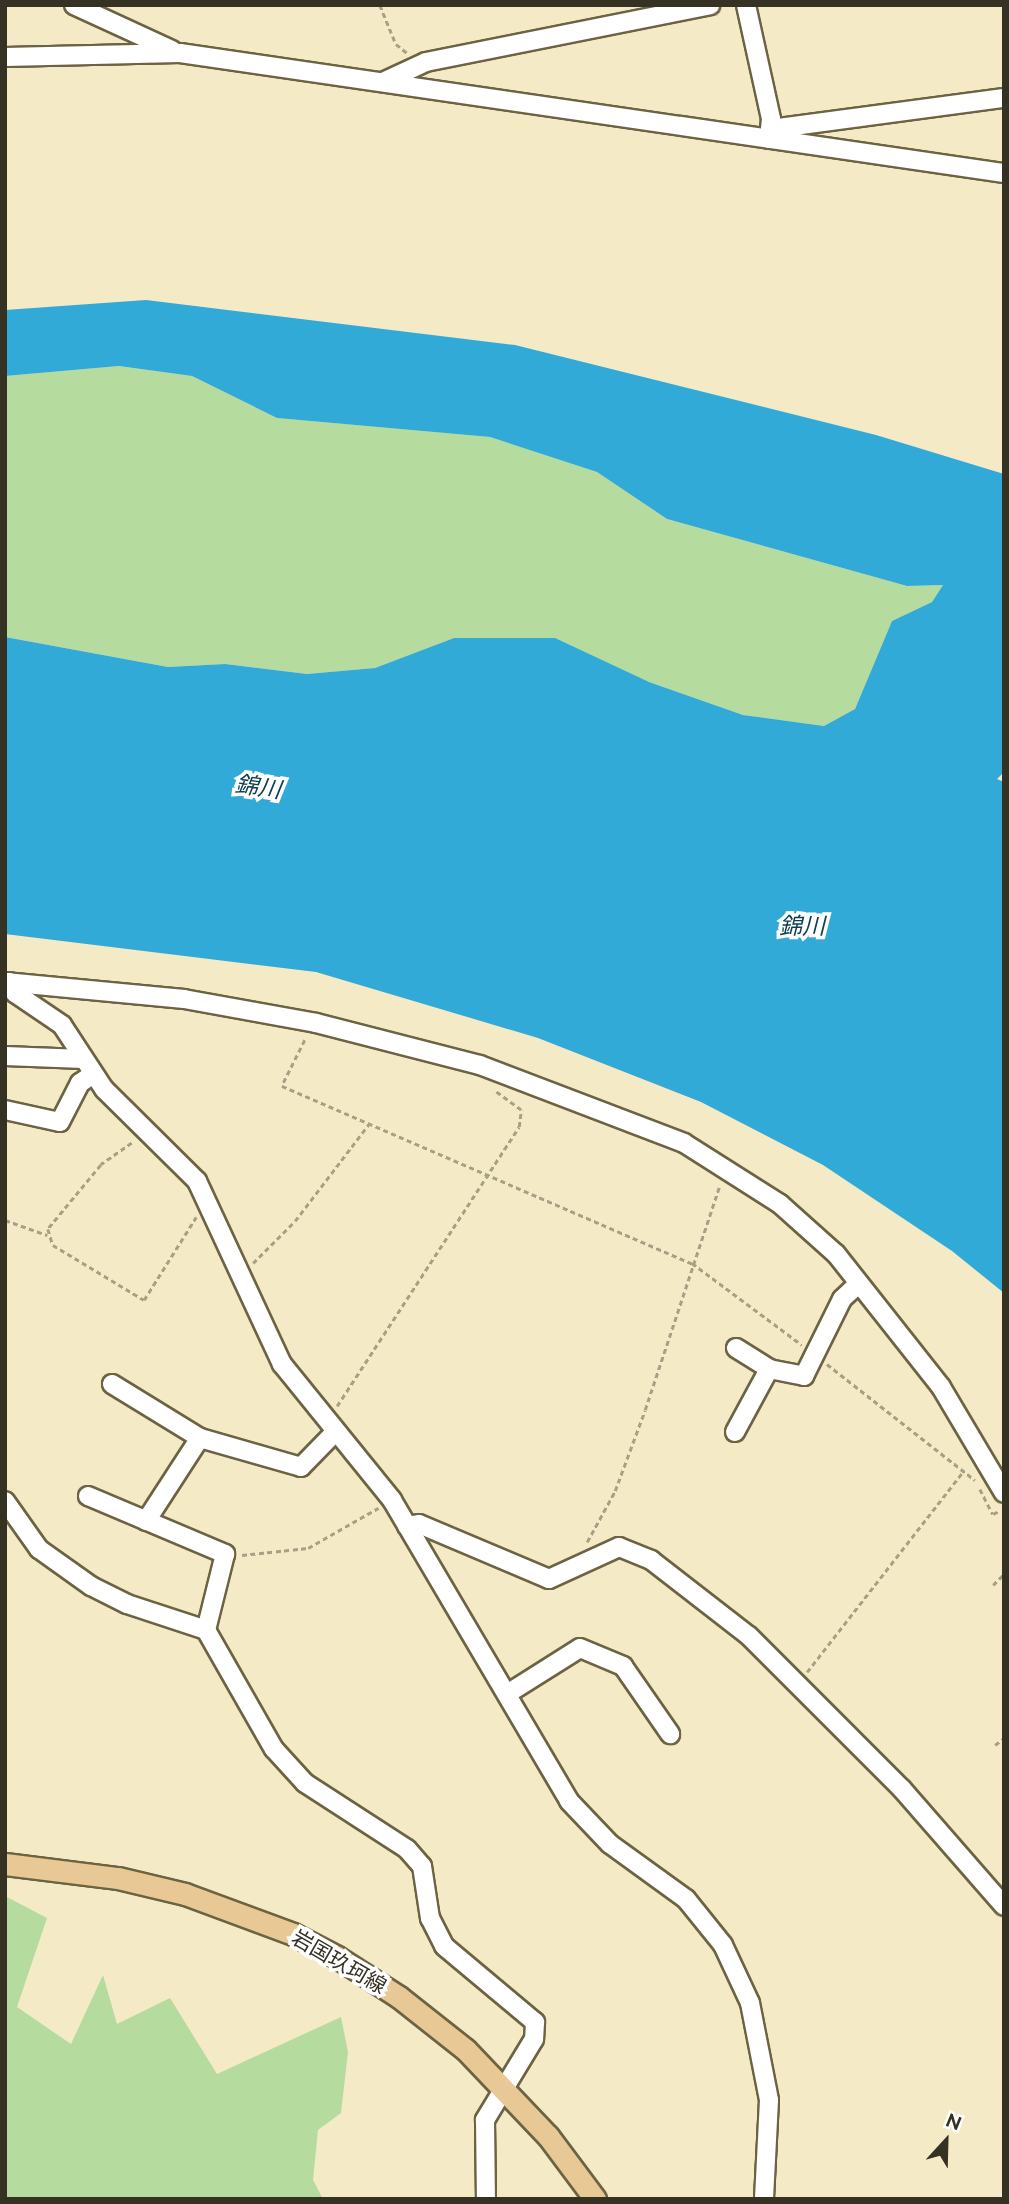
<!DOCTYPE html>
<meta charset="utf-8">
<style>
body{margin:0}
#map{position:relative;width:1009px;height:2204px;overflow:hidden;background:#f4eac6;font-family:Raleway,"Noto Sans JP",sans-serif}
div>[style]{position:absolute}
[style*='--x']{left:calc(var(--x)*1px);top:calc(var(--y)*1px);width:calc(var(--w)*1px);rotate:calc(var(--a)*1deg)}
.green>*{inset:0;background:#b6db9e}
.water>*{inset:0;background:#32aad8}
.path>*{height:2.5px;margin-top:-1.25px;transform-origin:0;background:repeating-linear-gradient(90deg,#a7a084 0 5px,transparent 0 8.5px)}
.roads{filter:drop-shadow(2px 0 #6c6343) drop-shadow(-2px 0 #6c6343) drop-shadow(0 2px #6c6343) drop-shadow(0 -2px #6c6343)}
.minor>*{height:18px;margin:-9px;padding:0 9px;transform-origin:9px;border-radius:9px;background:#fff}
.major>*{height:21px;margin:-10.5px;padding:0 10.5px;transform-origin:10.5px;border-radius:10.5px;background:#e8c995}
span{translate:-50% -50%;white-space:nowrap;text-align:center;line-height:1.15;-webkit-text-stroke:7px #fff;paint-order:stroke}
.street-label{font-size:21px;color:#353123}
.water-label{font-size:23px;color:#0e4053;font-style:italic}
.frame{position:absolute;inset:0;border:7px solid #353123;pointer-events:none}
.north{position:absolute;left:911px;top:2106px;width:70px;height:70px;-webkit-text-stroke:5px #fff;paint-order:stroke;rotate:22deg;font-size:19px;font-weight:700;line-height:28px;text-align:center;color:#353123}
.north::after{content:'';display:block;margin:auto;width:24px;height:32px;background:#353123;clip-path:polygon(50% 0,100% 100%,50% 72%,0 100%)}
</style>
<div id="map">
<div class="green">
<div style="clip-path:polygon(119px 366px,192px 376px,277px 418px,490px 437px,597px 472px,667px 519px,907px 586px,943px 585px,932px 602px,892px 621px,855px 709px,824px 726px,743px 715px,649px 682px,454px 638px,375px 668px,307px 674px,225px 664px,168px 667px,5px 637px,5px 376px)"></div>
<div style="clip-path:polygon(5px 1896px,47px 1918px,17px 2007px,71px 2044px,103px 1975px,117px 2024px,170px 1998px,217px 2074px,341px 2017px,348px 2052px,341px 2113px,318px 2130px,313px 2180px,323px 2199px,5px 2199px)"></div>
</div>
<div class="water">
<div style="clip-path:polygon(146px 300px,515px 345px,876px 435px,1004px 474px,1004px 772px,997px 779px,1004px 782px,1004px 1293px,952px 1251px,823px 1165px,701px 1102px,538px 1038px,316px 972px,5px 934px,5px 637px,168px 667px,225px 664px,307px 674px,375px 668px,454px 638px,555px 638px,649px 682px,743px 715px,824px 726px,855px 709px,892px 621px,932px 602px,943px 585px,907px 586px,667px 519px,597px 472px,490px 437px,277px 418px,192px 376px,119px 366px,5px 376px,5px 310px)"></div>
</div>
<div class="path">
<div style="--x:380;--y:5;--w:42;--a:67.7"></div>
<div style="--x:396;--y:44;--w:14;--a:39"></div>
<div style="--x:305;--y:1040;--w:51;--a:116.6"></div>
<div style="--x:282;--y:1086;--w:447;--a:23.4"></div>
<div style="--x:692;--y:1263;--w:137;--a:36.7"></div>
<div style="--x:132;--y:1143;--w:38;--a:145"></div>
<div style="--x:101;--y:1165;--w:83;--a:129.6"></div>
<div style="--x:48;--y:1229;--w:17;--a:73"></div>
<div style="--x:53;--y:1245;--w:106;--a:31.1"></div>
<div style="--x:144;--y:1300;--w:98;--a:-57.9"></div>
<div style="--x:5;--y:1220;--w:45;--a:19.7"></div>
<div style="--x:253;--y:1263;--w:59;--a:-45"></div>
<div style="--x:295;--y:1221;--w:122;--a:-52.7"></div>
<div style="--x:827;--y:1364;--w:188;--a:38.1"></div>
<div style="--x:337;--y:1406;--w:333;--a:-56.9"></div>
<div style="--x:519;--y:1127;--w:17;--a:-83"></div>
<div style="--x:521;--y:1110;--w:34;--a:-144"></div>
<div style="--x:980;--y:1489;--w:28;--a:63"></div>
<div style="--x:993;--y:1514;--w:7;--a:-27"></div>
<div style="--x:587;--y:1542;--w:58;--a:-61.2"></div>
<div style="--x:615;--y:1491;--w:86;--a:-69.7"></div>
<div style="--x:645;--y:1410;--w:235;--a:-71.6"></div>
<div style="--x:242;--y:1555;--w:66;--a:-6.1"></div>
<div style="--x:308;--y:1548;--w:81;--a:-29.7"></div>
<div style="--x:993;--y:1585;--w:16;--a:-45"></div>
<div style="--x:807;--y:1672;--w:252;--a:-52.1"></div>
<div style="--x:995;--y:1745;--w:11;--a:-38"></div>
</div>
<div class="roads">
<div class="minor">
<div style="--x:74;--y:5;--w:108;--a:24.7"></div>
<div style="--x:746;--y:5;--w:117;--a:77.6"></div>
<div style="--x:771;--y:119;--w:20;--a:96"></div>
<div style="--x:5;--y:57;--w:175;--a:-1.3"></div>
<div style="--x:180;--y:53;--w:833;--a:8.29"></div>
<div style="--x:383;--y:82;--w:47;--a:-24.9"></div>
<div style="--x:426;--y:62;--w:290;--a:-11.3"></div>
<div style="--x:771;--y:129;--w:235;--a:-7.6"></div>
<div style="--x:5;--y:982;--w:180;--a:5.4"></div>
<div style="--x:184;--y:999;--w:134;--a:10.3"></div>
<div style="--x:316;--y:1023;--w:169;--a:14.4"></div>
<div style="--x:480;--y:1065;--w:218;--a:20.9"></div>
<div style="--x:684;--y:1143;--w:114;--a:32.4"></div>
<div style="--x:780;--y:1204;--w:75;--a:41.8"></div>
<div style="--x:836;--y:1254;--w:169;--a:51.7"></div>
<div style="--x:941;--y:1387;--w:123;--a:59.3"></div>
<div style="--x:9;--y:982;--w:13;--a:61"></div>
<div style="--x:15;--y:993;--w:57;--a:34.2"></div>
<div style="--x:62;--y:1025;--w:77;--a:56.7"></div>
<div style="--x:104;--y:1089;--w:131;--a:44.7"></div>
<div style="--x:197;--y:1181;--w:202;--a:65.1"></div>
<div style="--x:282;--y:1364;--w:175;--a:51"></div>
<div style="--x:392;--y:1500;--w:349;--a:59.5"></div>
<div style="--x:569;--y:1801;--w:59;--a:46.4"></div>
<div style="--x:610;--y:1844;--w:94;--a:35.9"></div>
<div style="--x:686;--y:1899;--w:59;--a:51.2"></div>
<div style="--x:723;--y:1945;--w:64;--a:65"></div>
<div style="--x:750;--y:2003;--w:99;--a:78.9"></div>
<div style="--x:769;--y:2100;--w:99;--a:92.9"></div>
<div style="--x:5;--y:1056;--w:78;--a:2.2"></div>
<div style="--x:5;--y:1110;--w:56;--a:12.3"></div>
<div style="--x:60;--y:1122;--w:44;--a:-62.9"></div>
<div style="--x:80;--y:1083;--w:14;--a:-34"></div>
<div style="--x:736;--y:1348;--w:39;--a:32"></div>
<div style="--x:769;--y:1369;--w:36;--a:11"></div>
<div style="--x:804;--y:1376;--w:86;--a:-63.7"></div>
<div style="--x:842;--y:1299;--w:23;--a:-43"></div>
<div style="--x:112;--y:1384;--w:103;--a:31.5"></div>
<div style="--x:735;--y:1432;--w:72;--a:-61.6"></div>
<div style="--x:88;--y:1496;--w:149;--a:22.9"></div>
<div style="--x:225;--y:1554;--w:78;--a:104"></div>
<div style="--x:5;--y:1501;--w:59;--a:54.7"></div>
<div style="--x:39;--y:1549;--w:64;--a:35.4"></div>
<div style="--x:91;--y:1586;--w:40;--a:26.6"></div>
<div style="--x:127;--y:1604;--w:83;--a:18.2"></div>
<div style="--x:206;--y:1630;--w:137;--a:60.3"></div>
<div style="--x:274;--y:1749;--w:46;--a:47.6"></div>
<div style="--x:305;--y:1783;--w:121;--a:32.9"></div>
<div style="--x:407;--y:1849;--w:23;--a:49"></div>
<div style="--x:422;--y:1866;--w:53;--a:81.3"></div>
<div style="--x:430;--y:1918;--w:31;--a:63"></div>
<div style="--x:444;--y:1946;--w:119;--a:39.9"></div>
<div style="--x:535;--y:2022;--w:17;--a:93"></div>
<div style="--x:534;--y:2039;--w:95;--a:121.2"></div>
<div style="--x:485;--y:2120;--w:79;--a:89.3"></div>
<div style="--x:146;--y:1521;--w:99;--a:-57"></div>
<div style="--x:200;--y:1438;--w:105;--a:16"></div>
<div style="--x:301;--y:1467;--w:50;--a:-45.8"></div>
<div style="--x:407;--y:1526;--w:12;--a:-9"></div>
<div style="--x:419;--y:1524;--w:141;--a:22.9"></div>
<div style="--x:549;--y:1579;--w:77;--a:-24.6"></div>
<div style="--x:619;--y:1547;--w:35;--a:22"></div>
<div style="--x:651;--y:1560;--w:124;--a:37.8"></div>
<div style="--x:749;--y:1636;--w:216;--a:45"></div>
<div style="--x:902;--y:1789;--w:155;--a:48.9"></div>
<div style="--x:507;--y:1694;--w:86;--a:-32.2"></div>
<div style="--x:580;--y:1648;--w:47;--a:22.7"></div>
<div style="--x:623;--y:1666;--w:83;--a:55.3"></div>
</div>
<div class="major">
<div style="--x:5;--y:1864;--w:114;--a:7.1"></div>
<div style="--x:118;--y:1878;--w:69;--a:13.4"></div>
<div style="--x:185;--y:1894;--w:115;--a:20.3"></div>
<div style="--x:293;--y:1934;--w:50;--a:27.6"></div>
<div style="--x:337;--y:1957;--w:74;--a:32.8"></div>
<div style="--x:399;--y:1997;--w:85;--a:38.3"></div>
<div style="--x:466;--y:2050;--w:119;--a:46.4"></div>
<div style="--x:548;--y:2136;--w:79;--a:53.3"></div>
</div>
</div>
<div class="street-label">
<span style="left:339px;top:1962px;rotate:30deg">岩国玖珂線</span>
</div>
<div class="water-label">
<span style="left:258px;top:787px;rotate:8deg">錦川</span>
<span style="left:802px;top:926px">錦川</span>
</div>
<div class="frame"></div>
<div class="north">N</div>
</div>
